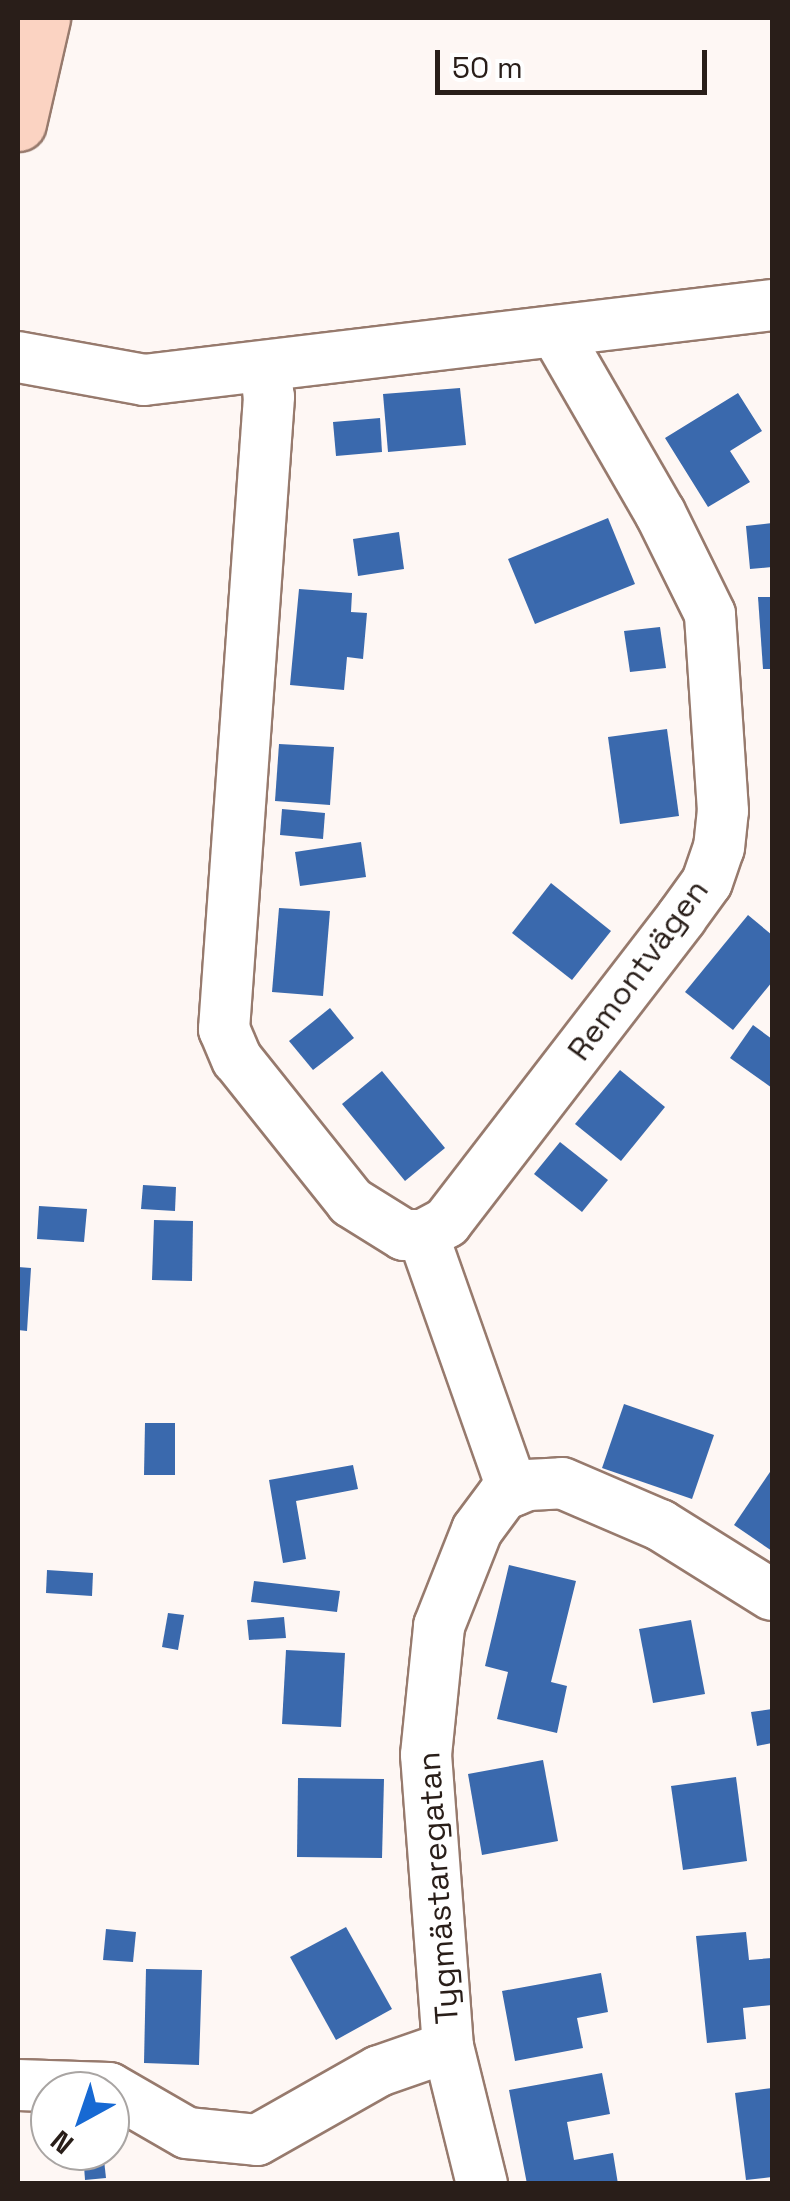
<!DOCTYPE html>
<meta charset="utf-8">
<style>
body{margin:0}
#map{position:relative;width:790px;height:2201px;overflow:hidden;background:#fef7f4;font-family:"Space Grotesk",sans-serif}
div>[style]{position:absolute}
[style*='--x']{left:calc(var(--x)*1px);top:calc(var(--y)*1px);width:calc(var(--w)*1px);rotate:calc(var(--a)*1deg)}
.building>*{inset:0;background:#3a69ad}
.roads{filter:drop-shadow(2px 0 #977a6d) drop-shadow(-2px 0 #977a6d) drop-shadow(0 2px #977a6d) drop-shadow(0 -2px #977a6d)}
.minor>*{height:50px;margin:-25px;padding:0 25px;transform-origin:25px;border-radius:25px;background:#fff}
.major>*{height:55px;margin:-27.5px;padding:0 27.5px;transform-origin:27.5px;border-radius:27.5px;background:#fbd3c2}
span{translate:-50% -50%;white-space:nowrap;text-align:center;line-height:1.15;-webkit-text-stroke:10px #fff;paint-order:stroke}
.street-label{font-size:32px;color:#291e19}
.frame{position:absolute;inset:0;border:20px solid #291e19;pointer-events:none}
.north{position:absolute;left:30px;top:2071px;width:100px;height:100px;box-sizing:border-box;background:#fff;border:2px solid #a9a5a3;border-radius:50%;rotate:220deg;font-size:28px;font-weight:700;line-height:40px;text-align:center;color:#291e19}
.north::after{content:'';display:block;margin:auto;width:35px;height:45px;background:#1769d3;clip-path:polygon(50% 0,100% 100%,50% 72%,0 100%)}
.scale{position:absolute;left:435px;top:50px;width:272px;height:45px;box-sizing:border-box;border:5px solid #291e19;border-top:0;padding-left:12px;font-size:30px;line-height:35px;white-space:nowrap;color:#291e19;-webkit-text-stroke:8px #fff;paint-order:stroke}
</style>
<div id="map">
<div class="building">
<div style="clip-path:polygon(460px 388px,466px 445px,388px 452px,383px 394px)"></div>
<div style="clip-path:polygon(738px 393px,762px 431px,730px 451px,750px 482px,708px 507px,665px 438px)"></div>
<div style="clip-path:polygon(380px 418px,382px 452px,336px 456px,333px 422px)"></div>
<div style="clip-path:polygon(608px 518px,635px 584px,535px 624px,508px 559px)"></div>
<div style="clip-path:polygon(772px 523px,772px 567px,750px 569px,746px 526px)"></div>
<div style="clip-path:polygon(399px 532px,404px 569px,358px 576px,353px 539px)"></div>
<div style="clip-path:polygon(299px 589px,352px 593px,351px 612px,367px 613px,363px 659px,347px 657px,344px 690px,290px 685px)"></div>
<div style="clip-path:polygon(758px 597px,772px 597px,772px 669px,763px 669px)"></div>
<div style="clip-path:polygon(660px 627px,666px 668px,630px 672px,624px 631px)"></div>
<div style="clip-path:polygon(667px 729px,679px 816px,620px 824px,608px 737px)"></div>
<div style="clip-path:polygon(279px 744px,334px 747px,330px 805px,275px 801px)"></div>
<div style="clip-path:polygon(282px 809px,325px 813px,323px 839px,280px 835px)"></div>
<div style="clip-path:polygon(361px 842px,366px 877px,300px 886px,295px 852px)"></div>
<div style="clip-path:polygon(551px 883px,611px 931px,572px 980px,512px 933px)"></div>
<div style="clip-path:polygon(279px 908px,330px 911px,323px 996px,272px 992px)"></div>
<div style="clip-path:polygon(748px 915px,772px 935px,772px 982px,733px 1030px,685px 992px)"></div>
<div style="clip-path:polygon(330px 1008px,354px 1038px,313px 1070px,289px 1041px)"></div>
<div style="clip-path:polygon(753px 1025px,772px 1039px,772px 1088px,730px 1058px)"></div>
<div style="clip-path:polygon(620px 1070px,665px 1107px,621px 1161px,575px 1124px)"></div>
<div style="clip-path:polygon(382px 1071px,445px 1148px,405px 1181px,342px 1104px)"></div>
<div style="clip-path:polygon(560px 1142px,608px 1180px,582px 1212px,534px 1174px)"></div>
<div style="clip-path:polygon(143px 1185px,176px 1187px,175px 1211px,141px 1209px)"></div>
<div style="clip-path:polygon(39px 1206px,87px 1209px,84px 1242px,37px 1239px)"></div>
<div style="clip-path:polygon(154px 1220px,193px 1221px,192px 1281px,152px 1280px)"></div>
<div style="clip-path:polygon(18px 1267px,31px 1268px,27px 1331px,18px 1330px)"></div>
<div style="clip-path:polygon(624px 1404px,714px 1435px,692px 1499px,602px 1468px)"></div>
<div style="clip-path:polygon(145px 1423px,175px 1423px,175px 1475px,144px 1475px)"></div>
<div style="clip-path:polygon(353px 1465px,358px 1489px,296px 1501px,306px 1559px,283px 1563px,269px 1480px)"></div>
<div style="clip-path:polygon(772px 1469px,772px 1551px,734px 1525px)"></div>
<div style="clip-path:polygon(509px 1565px,576px 1581px,551px 1682px,567px 1686px,557px 1733px,497px 1719px,508px 1672px,485px 1666px)"></div>
<div style="clip-path:polygon(47px 1570px,93px 1573px,92px 1596px,46px 1593px)"></div>
<div style="clip-path:polygon(254px 1581px,340px 1591px,337px 1612px,251px 1602px)"></div>
<div style="clip-path:polygon(168px 1613px,184px 1615px,178px 1650px,162px 1647px)"></div>
<div style="clip-path:polygon(284px 1617px,286px 1638px,249px 1640px,247px 1620px)"></div>
<div style="clip-path:polygon(691px 1620px,705px 1694px,653px 1703px,639px 1629px)"></div>
<div style="clip-path:polygon(286px 1650px,345px 1653px,341px 1727px,282px 1724px)"></div>
<div style="clip-path:polygon(772px 1709px,772px 1743px,757px 1746px,751px 1712px)"></div>
<div style="clip-path:polygon(543px 1760px,558px 1841px,482px 1855px,468px 1774px)"></div>
<div style="clip-path:polygon(736px 1777px,747px 1861px,683px 1870px,671px 1786px)"></div>
<div style="clip-path:polygon(298px 1778px,384px 1779px,382px 1858px,297px 1857px)"></div>
<div style="clip-path:polygon(346px 1927px,392px 2009px,336px 2040px,290px 1957px)"></div>
<div style="clip-path:polygon(106px 1929px,136px 1932px,133px 1962px,103px 1960px)"></div>
<div style="clip-path:polygon(746px 1932px,749px 1960px,772px 1958px,772px 2005px,743px 2008px,746px 2039px,707px 2043px,696px 1936px)"></div>
<div style="clip-path:polygon(146px 1969px,202px 1970px,199px 2065px,144px 2063px)"></div>
<div style="clip-path:polygon(601px 1973px,608px 2012px,577px 2018px,583px 2048px,515px 2061px,502px 1991px)"></div>
<div style="clip-path:polygon(602px 2073px,610px 2114px,567px 2122px,574px 2160px,613px 2153px,618px 2184px,527px 2184px,509px 2090px)"></div>
<div style="clip-path:polygon(772px 2088px,772px 2177px,746px 2180px,735px 2093px)"></div>
<div style="clip-path:polygon(83px 2151px,103px 2151px,106px 2178px,85px 2180px)"></div>
</div>
<div class="roads">
<div class="minor">
<div style="--x:18;--y:357;--w:128;--a:10.3"></div>
<div style="--x:144;--y:380;--w:632;--a:-6.81"></div>
<div style="--x:265;--y:366;--w:31;--a:83"></div>
<div style="--x:269;--y:397;--w:634;--a:94.07"></div>
<div style="--x:224;--y:1029;--w:33;--a:67"></div>
<div style="--x:237;--y:1059;--w:183;--a:51.4"></div>
<div style="--x:351;--y:1202;--w:62;--a:31.9"></div>
<div style="--x:404;--y:1235;--w:19;--a:0"></div>
<div style="--x:423;--y:1235;--w:27;--a:-28"></div>
<div style="--x:447;--y:1222;--w:384;--a:-52.4"></div>
<div style="--x:681;--y:918;--w:44;--a:-54.2"></div>
<div style="--x:707;--y:882;--w:36;--a:-71"></div>
<div style="--x:719;--y:848;--w:37;--a:-84"></div>
<div style="--x:723;--y:811;--w:197;--a:-93.8"></div>
<div style="--x:710;--y:614;--w:113;--a:-116.3"></div>
<div style="--x:660;--y:513;--w:208;--a:-120"></div>
<div style="--x:423;--y:1235;--w:271;--a:70.6"></div>
<div style="--x:18;--y:2085;--w:91;--a:1.9"></div>
<div style="--x:109;--y:2088;--w:90;--a:30"></div>
<div style="--x:187;--y:2133;--w:70;--a:5.7"></div>
<div style="--x:257;--y:2140;--w:140;--a:-29.5"></div>
<div style="--x:379;--y:2071;--w:73;--a:-19.2"></div>
<div style="--x:482;--y:2184;--w:141;--a:-103.9"></div>
<div style="--x:448;--y:2047;--w:293;--a:-94.3"></div>
<div style="--x:426;--y:1755;--w:130;--a:-84.2"></div>
<div style="--x:439;--y:1626;--w:103;--a:-68.4"></div>
<div style="--x:477;--y:1530;--w:44;--a:-53.4"></div>
<div style="--x:503;--y:1495;--w:27;--a:-22"></div>
<div style="--x:528;--y:1485;--w:34;--a:-3"></div>
<div style="--x:562;--y:1483;--w:107;--a:23.2"></div>
<div style="--x:660;--y:1525;--w:132;--a:32"></div>
</div>
<div class="major">
<div style="--x:18;--y:123;--w:108;--a:-77.1"></div>
</div>
</div>
<div class="street-label">
<span style="left:638px;top:970px;rotate:-54deg">Remontvägen</span>
<span style="left:438px;top:1888px;rotate:-94deg">Tygmästaregatan</span>
</div>
<div class="frame"></div>
<div class="north">N</div>
<div class="scale">50 m</div>
</div>
